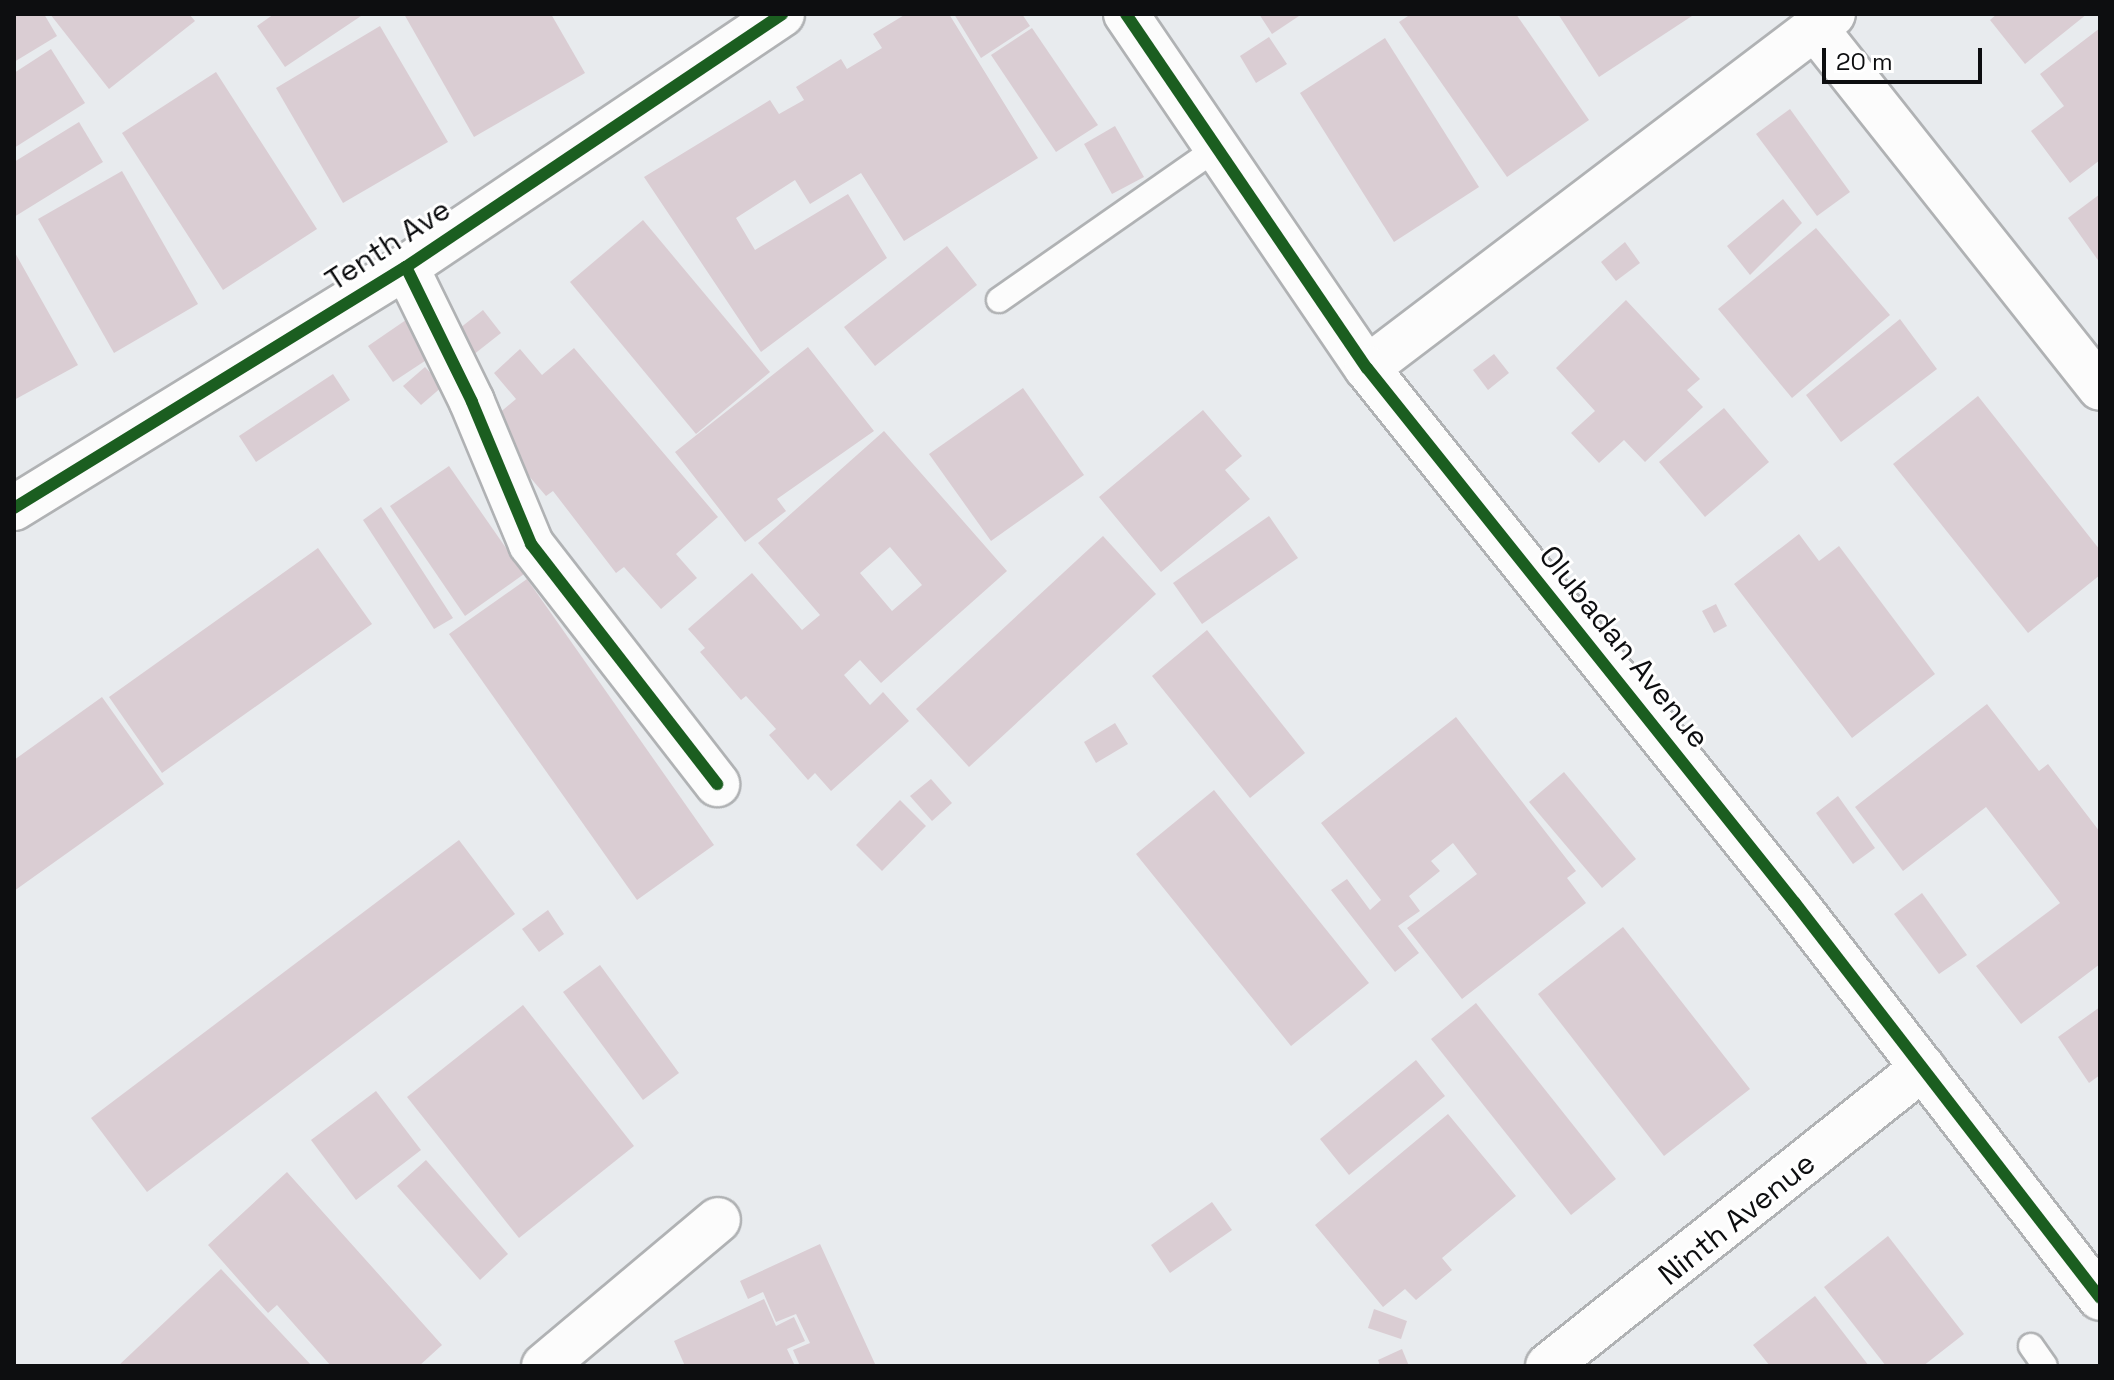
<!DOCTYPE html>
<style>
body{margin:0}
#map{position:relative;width:2114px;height:1380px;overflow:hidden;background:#e8ebee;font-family:"Space Grotesk",sans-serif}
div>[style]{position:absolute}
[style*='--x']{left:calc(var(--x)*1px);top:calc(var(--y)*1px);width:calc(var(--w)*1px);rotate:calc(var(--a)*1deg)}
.building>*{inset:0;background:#dacdd3}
.roads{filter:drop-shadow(2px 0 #b0b2b4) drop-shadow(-2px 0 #b0b2b4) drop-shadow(0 2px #b0b2b4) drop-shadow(0 -2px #b0b2b4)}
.service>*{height:24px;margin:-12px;padding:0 12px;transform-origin:12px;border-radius:12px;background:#fcfcfc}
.minor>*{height:44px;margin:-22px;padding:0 22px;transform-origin:22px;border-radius:22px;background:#fcfcfc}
.tertiary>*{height:44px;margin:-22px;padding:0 22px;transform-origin:22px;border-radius:22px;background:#fcfcfc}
.cycleway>*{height:12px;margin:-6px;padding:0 6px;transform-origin:6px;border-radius:6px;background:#1b5e20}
span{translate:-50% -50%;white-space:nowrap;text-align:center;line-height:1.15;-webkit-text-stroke:6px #fff;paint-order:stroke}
.street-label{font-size:30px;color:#0d0e10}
.frame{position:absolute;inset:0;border:16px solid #0d0e10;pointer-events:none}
.scale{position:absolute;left:1822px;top:48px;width:160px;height:36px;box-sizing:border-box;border:4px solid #0d0e10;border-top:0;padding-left:10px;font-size:24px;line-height:28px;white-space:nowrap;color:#0d0e10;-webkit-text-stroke:6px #fff;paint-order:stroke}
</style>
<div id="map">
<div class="building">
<div style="clip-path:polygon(14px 14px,44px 14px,57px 36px,14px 62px)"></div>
<div style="clip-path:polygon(50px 14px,189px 14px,195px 21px,109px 89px)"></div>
<div style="clip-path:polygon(274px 14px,364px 14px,285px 67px,257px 26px)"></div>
<div style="clip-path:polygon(404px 14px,551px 14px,585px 73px,474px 137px)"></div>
<div style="clip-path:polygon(906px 14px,949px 14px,1038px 158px,904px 241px,861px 173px,810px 204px,795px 180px,736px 218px,755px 250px,848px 194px,887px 258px,761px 352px,644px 177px,770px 100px,779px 114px,804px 100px,796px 87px,841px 59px,847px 69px,882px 48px,873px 34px)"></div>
<div style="clip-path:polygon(954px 14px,1022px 14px,1030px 26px,981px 58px)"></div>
<div style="clip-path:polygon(1259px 14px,1302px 14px,1272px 34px)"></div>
<div style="clip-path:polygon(1411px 14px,1516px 14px,1589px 120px,1507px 177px,1399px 22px)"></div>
<div style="clip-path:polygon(1558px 14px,1695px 14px,1599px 77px)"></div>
<div style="clip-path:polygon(1997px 14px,2087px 14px,2025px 64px,1990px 20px)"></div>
<div style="clip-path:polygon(380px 26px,448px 142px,343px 203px,276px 88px)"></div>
<div style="clip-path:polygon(1032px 28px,1098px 125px,1056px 152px,991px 55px)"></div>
<div style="clip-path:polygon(2100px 28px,2100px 160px,2070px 183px,2031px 131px,2064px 106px,2040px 74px)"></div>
<div style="clip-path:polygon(1269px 37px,1287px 64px,1256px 83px,1240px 56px)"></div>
<div style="clip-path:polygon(1385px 38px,1479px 187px,1394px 242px,1300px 93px)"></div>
<div style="clip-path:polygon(51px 49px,85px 103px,14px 148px,14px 73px)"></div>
<div style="clip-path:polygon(216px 72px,317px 229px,223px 290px,122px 133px)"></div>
<div style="clip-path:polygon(1790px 109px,1850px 192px,1817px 216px,1756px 134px)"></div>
<div style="clip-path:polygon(79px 122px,103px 162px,14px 217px,14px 162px)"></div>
<div style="clip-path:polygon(1115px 126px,1144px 177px,1112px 194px,1084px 144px)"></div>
<div style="clip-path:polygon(122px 171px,198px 304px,114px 353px,38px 219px)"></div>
<div style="clip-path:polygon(2100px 194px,2100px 263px,2068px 218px)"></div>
<div style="clip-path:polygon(1783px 199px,1802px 223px,1750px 275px,1727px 246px)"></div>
<div style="clip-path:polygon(643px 220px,770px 372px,696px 434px,570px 282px)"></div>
<div style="clip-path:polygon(1816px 228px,1890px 315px,1792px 398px,1718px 309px)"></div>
<div style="clip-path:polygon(1625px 242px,1640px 263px,1616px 281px,1601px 262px)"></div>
<div style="clip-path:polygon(947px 246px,977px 285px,875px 366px,844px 327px)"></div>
<div style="clip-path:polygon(14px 251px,78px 365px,14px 400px)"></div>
<div style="clip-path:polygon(1626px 300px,1700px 379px,1687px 390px,1703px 407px,1645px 462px,1624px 440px,1599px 463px,1571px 433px,1595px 411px,1556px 368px)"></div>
<div style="clip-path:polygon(483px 310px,501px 333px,468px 359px,451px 335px)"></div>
<div style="clip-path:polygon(419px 311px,443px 349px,393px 382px,368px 346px)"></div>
<div style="clip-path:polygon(1900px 319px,1937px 369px,1841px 442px,1806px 395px)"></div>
<div style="clip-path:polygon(808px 347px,874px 431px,777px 499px,786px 511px,745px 542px,675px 452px)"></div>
<div style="clip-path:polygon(574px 348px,718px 517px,676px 554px,697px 578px,661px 609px,624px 567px,616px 573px,553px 491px,546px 496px,505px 448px,491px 420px,516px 399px,494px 373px,520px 349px,542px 375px)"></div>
<div style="clip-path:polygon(1494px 354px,1509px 373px,1488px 390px,1473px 370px)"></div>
<div style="clip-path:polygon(425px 367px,443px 386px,421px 405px,403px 386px)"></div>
<div style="clip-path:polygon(333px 374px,350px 400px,256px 462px,239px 436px)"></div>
<div style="clip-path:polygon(1023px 388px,1084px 475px,991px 541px,929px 454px)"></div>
<div style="clip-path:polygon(1978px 396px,2100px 550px,2100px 575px,2028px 633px,1893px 464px)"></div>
<div style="clip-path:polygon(1724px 408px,1769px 462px,1705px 517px,1659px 462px)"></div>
<div style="clip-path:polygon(1203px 410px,1242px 456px,1225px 470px,1250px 499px,1161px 572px,1099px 497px)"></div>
<div style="clip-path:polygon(evenodd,884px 431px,1007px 571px,881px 683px,860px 660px,844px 675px,870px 705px,883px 692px,909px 721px,831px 791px,815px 773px,808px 780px,769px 735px,776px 729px,746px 696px,741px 700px,700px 652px,705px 648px,688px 629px,752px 573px,802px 630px,820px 615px,758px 543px,884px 431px,890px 547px,922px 585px,892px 611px,860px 573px,890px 547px)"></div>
<div style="clip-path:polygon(449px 466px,524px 574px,465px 616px,390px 506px)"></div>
<div style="clip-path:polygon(381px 507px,453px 618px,434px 629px,363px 520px)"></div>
<div style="clip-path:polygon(1269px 516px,1298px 558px,1202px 624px,1173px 583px)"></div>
<div style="clip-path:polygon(1799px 534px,1819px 561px,1839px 546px,1935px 674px,1852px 738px,1734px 584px)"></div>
<div style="clip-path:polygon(1103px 536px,1156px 594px,969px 767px,916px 709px)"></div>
<div style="clip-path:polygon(318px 548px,372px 624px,162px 773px,109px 697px)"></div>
<div style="clip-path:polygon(527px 579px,714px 845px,637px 900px,449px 634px)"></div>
<div style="clip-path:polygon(1716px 604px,1727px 626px,1714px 633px,1702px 611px)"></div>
<div style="clip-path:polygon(1207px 630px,1305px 753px,1250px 798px,1152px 676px)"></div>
<div style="clip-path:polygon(102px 697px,164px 784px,14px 891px,14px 760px)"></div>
<div style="clip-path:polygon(1987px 704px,2039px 771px,2048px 764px,2100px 832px,2100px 964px,2021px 1024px,1976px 966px,2060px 903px,1986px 807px,1903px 871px,1855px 807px)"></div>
<div style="clip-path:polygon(1456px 717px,1576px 871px,1567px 878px,1586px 903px,1462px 999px,1407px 928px,1477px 874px,1453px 843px,1431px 861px,1440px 871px,1409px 896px,1420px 911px,1398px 926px,1419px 953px,1395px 972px,1331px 890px,1347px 879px,1370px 910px,1381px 900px,1321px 823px)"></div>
<div style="clip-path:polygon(1115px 723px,1128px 744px,1096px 763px,1084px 742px)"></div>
<div style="clip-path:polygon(1564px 772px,1636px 859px,1602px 888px,1529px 802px)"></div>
<div style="clip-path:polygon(931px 779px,952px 803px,932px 821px,910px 796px)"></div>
<div style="clip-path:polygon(1214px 790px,1369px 983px,1291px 1046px,1136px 854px)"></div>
<div style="clip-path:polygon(1838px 796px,1875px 848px,1853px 864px,1816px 813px)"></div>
<div style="clip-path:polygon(900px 800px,926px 826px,882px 871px,856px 845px)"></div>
<div style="clip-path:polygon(459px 840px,515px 914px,147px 1192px,91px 1118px)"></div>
<div style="clip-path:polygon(1922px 893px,1967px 955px,1939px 974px,1894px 914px)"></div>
<div style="clip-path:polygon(548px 910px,564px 934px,539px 952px,522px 929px)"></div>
<div style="clip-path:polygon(1623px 927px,1750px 1089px,1664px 1156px,1538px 994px)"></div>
<div style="clip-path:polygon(600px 965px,679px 1073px,643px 1100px,563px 992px)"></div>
<div style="clip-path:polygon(1476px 1003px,1616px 1179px,1571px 1215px,1431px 1039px)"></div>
<div style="clip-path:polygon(523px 1005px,634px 1146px,519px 1238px,407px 1097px)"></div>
<div style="clip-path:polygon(2100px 1007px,2100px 1075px,2089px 1083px,2058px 1037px)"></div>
<div style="clip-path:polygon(1416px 1060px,1445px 1096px,1349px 1175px,1320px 1139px)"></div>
<div style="clip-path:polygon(376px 1091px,421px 1150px,356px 1200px,311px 1140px)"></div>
<div style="clip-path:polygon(1448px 1114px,1516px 1196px,1442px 1258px,1452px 1270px,1416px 1300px,1405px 1289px,1383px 1307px,1315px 1225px)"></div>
<div style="clip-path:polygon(426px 1160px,508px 1254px,480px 1280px,397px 1186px)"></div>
<div style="clip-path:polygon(287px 1172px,442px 1345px,419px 1366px,331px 1366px,277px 1305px,268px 1313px,208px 1245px)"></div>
<div style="clip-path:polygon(1212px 1202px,1232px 1230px,1170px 1273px,1151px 1245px)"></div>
<div style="clip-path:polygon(1888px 1236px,1964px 1334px,1923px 1366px,1886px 1366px,1824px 1287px)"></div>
<div style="clip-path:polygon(820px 1244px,876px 1366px,800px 1366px,793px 1350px,810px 1343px,796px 1314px,776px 1322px,763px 1292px,748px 1299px,740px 1281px)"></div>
<div style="clip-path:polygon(221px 1269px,312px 1366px,118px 1366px)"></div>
<div style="clip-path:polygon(1815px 1296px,1869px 1366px,1770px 1366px,1753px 1345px)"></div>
<div style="clip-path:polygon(764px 1299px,776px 1326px,794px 1317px,805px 1341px,787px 1349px,795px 1366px,685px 1366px,674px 1341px)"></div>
<div style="clip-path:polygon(1374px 1309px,1407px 1321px,1401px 1339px,1368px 1328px)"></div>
<div style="clip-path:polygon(1402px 1349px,1409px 1366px,1380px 1366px,1378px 1360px)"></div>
</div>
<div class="roads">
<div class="service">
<div style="--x:999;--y:300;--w:266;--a:-34.9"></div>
<div style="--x:2031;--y:1346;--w:24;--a:55"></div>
</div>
<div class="minor">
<div style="--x:1815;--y:28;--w:459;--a:51.6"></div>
<div style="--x:406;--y:267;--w:150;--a:63.9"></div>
<div style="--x:472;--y:402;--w:154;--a:67.4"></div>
<div style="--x:531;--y:544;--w:304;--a:52.2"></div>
<div style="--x:1367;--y:368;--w:585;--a:-37.22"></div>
<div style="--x:14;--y:508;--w:460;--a:-31.6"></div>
<div style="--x:406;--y:267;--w:453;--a:-33.9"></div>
<div style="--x:544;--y:1366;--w:227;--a:-40"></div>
<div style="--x:1548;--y:1366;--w:479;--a:-38.5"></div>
</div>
<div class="tertiary">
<div style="--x:1126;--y:14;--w:428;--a:55.8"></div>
<div style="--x:1367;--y:368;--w:685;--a:51.34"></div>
<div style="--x:1795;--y:903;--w:499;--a:52.3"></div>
</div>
</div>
<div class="cycleway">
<div style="--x:1126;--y:14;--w:428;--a:55.8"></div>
<div style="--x:1367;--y:368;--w:685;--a:51.34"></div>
<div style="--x:1795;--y:903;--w:499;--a:52.3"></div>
<div style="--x:406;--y:267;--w:150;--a:63.9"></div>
<div style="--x:472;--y:402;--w:154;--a:67.4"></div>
<div style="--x:531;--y:544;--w:304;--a:52.2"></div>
<div style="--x:14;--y:508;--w:460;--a:-31.6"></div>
<div style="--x:406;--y:267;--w:453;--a:-33.9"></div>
</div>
<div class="street-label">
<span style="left:388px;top:245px;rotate:-33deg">Tenth Ave</span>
<span style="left:1624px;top:647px;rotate:51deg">Olubadan Avenue</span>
<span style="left:1737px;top:1219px;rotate:-39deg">Ninth Avenue</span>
</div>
<div class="frame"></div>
<div class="scale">20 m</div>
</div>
